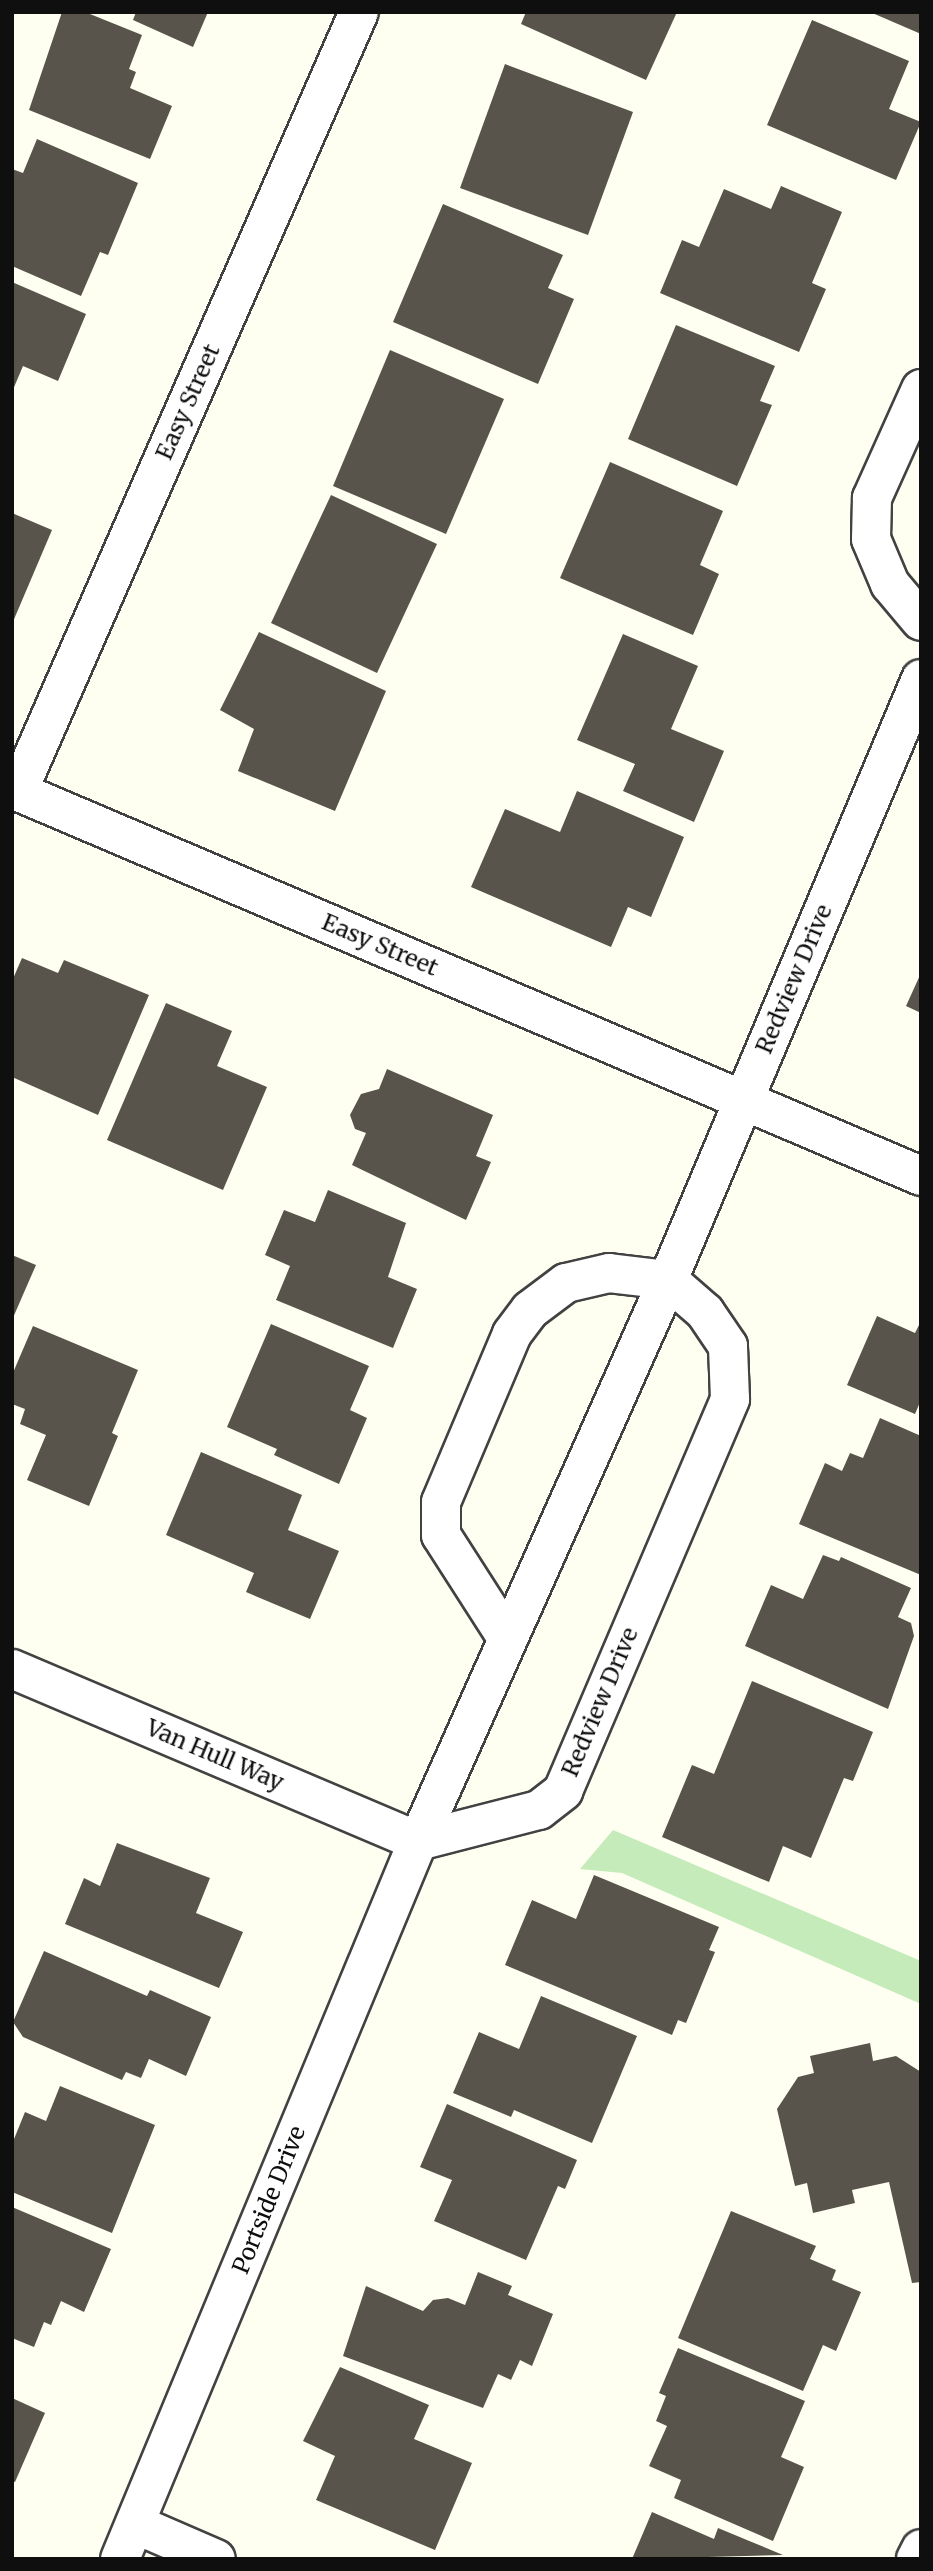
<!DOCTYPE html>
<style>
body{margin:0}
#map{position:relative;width:933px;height:2571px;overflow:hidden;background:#fefff1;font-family:Merriweather,serif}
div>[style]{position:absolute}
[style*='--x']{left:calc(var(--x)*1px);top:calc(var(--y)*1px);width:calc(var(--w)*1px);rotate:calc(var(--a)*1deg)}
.green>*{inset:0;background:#c6ebba}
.building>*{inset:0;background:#58544b}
.roads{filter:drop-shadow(2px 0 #424242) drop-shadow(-2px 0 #424242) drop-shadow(0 2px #424242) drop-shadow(0 -2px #424242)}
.minor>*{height:38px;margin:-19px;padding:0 19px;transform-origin:19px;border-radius:19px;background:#fff}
span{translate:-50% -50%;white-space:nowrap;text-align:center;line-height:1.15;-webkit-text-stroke:7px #fff;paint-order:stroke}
.street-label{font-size:23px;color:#0f0f0f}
.frame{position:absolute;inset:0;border:14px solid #0f0f0f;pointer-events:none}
</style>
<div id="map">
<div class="green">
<div style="clip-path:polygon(613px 1830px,921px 1961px,921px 2004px,622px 1873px,580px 1869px)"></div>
</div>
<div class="building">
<div style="clip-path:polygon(62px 12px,85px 12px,142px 35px,129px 69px,136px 72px,130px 88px,172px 106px,150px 159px,29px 110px)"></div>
<div style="clip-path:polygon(136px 12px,208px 12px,193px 47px,133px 20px)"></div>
<div style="clip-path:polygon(526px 12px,677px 12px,646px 80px,521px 24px)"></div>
<div style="clip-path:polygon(870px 12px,921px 12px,921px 34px)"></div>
<div style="clip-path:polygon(812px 20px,909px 61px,889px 109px,921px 122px,896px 180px,767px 125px)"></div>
<div style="clip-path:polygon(505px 64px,633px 112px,588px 235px,460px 188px)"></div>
<div style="clip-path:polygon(37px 139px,138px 183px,108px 255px,100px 252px,81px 296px,12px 266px,12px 169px,23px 173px)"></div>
<div style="clip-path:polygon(781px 186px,842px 212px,812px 283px,826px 289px,799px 352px,660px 293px,682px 240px,699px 247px,724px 189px,771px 209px)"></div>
<div style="clip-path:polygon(443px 204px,563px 255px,548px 288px,574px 299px,538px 384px,393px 322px)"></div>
<div style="clip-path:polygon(12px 282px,86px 314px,58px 381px,23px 366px,12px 392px)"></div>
<div style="clip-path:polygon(676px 325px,775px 366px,760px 401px,772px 405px,737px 486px,628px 439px)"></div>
<div style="clip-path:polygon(390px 350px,504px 399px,446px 534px,333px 486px)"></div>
<div style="clip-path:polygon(610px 462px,723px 511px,700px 565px,719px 574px,693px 635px,560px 578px)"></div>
<div style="clip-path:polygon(331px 495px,437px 544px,377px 673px,271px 623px)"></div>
<div style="clip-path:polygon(12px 513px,52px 530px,12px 624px)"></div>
<div style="clip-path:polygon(259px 632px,386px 691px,335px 811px,238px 771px,254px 729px,220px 710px)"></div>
<div style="clip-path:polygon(623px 634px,698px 666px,671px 729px,724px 751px,694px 822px,623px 791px,635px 764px,577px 740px)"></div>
<div style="clip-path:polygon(577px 791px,684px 837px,651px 917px,628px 907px,611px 947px,471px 887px,505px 809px,560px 832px)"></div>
<div style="clip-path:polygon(22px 958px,58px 973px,64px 960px,149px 995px,98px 1115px,12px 1077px,12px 981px)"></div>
<div style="clip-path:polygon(921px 973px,921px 1013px,906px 1006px)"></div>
<div style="clip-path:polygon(166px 1003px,232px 1031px,217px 1066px,267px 1087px,223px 1190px,107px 1140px)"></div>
<div style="clip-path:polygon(387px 1069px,493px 1115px,476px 1156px,491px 1162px,466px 1220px,352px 1165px,366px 1133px,355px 1129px,350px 1115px,361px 1094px,379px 1089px)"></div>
<div style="clip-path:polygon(328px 1190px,406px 1223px,388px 1277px,417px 1289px,393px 1348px,276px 1300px,290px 1266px,265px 1255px,284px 1210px,315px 1222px)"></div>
<div style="clip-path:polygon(12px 1255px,36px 1265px,12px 1320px)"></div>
<div style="clip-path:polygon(877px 1316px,915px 1333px,921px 1321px,921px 1400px,915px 1414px,847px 1385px)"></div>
<div style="clip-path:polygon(271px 1324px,369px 1366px,350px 1410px,367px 1418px,339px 1484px,274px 1455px,277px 1449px,227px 1427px)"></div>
<div style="clip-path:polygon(33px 1326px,138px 1370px,112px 1433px,118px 1436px,89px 1506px,27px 1480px,46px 1435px,20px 1424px,25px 1409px,12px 1404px,12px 1375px)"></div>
<div style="clip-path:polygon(880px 1418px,921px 1436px,921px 1575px,799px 1524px,825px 1463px,842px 1471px,850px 1453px,863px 1458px)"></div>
<div style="clip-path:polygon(201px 1452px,302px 1495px,288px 1530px,339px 1551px,310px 1619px,246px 1592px,254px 1573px,166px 1535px)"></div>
<div style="clip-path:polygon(823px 1555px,839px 1561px,841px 1557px,911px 1588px,898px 1617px,911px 1623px,914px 1636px,888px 1709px,745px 1646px,771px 1585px,803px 1599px)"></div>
<div style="clip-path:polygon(752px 1681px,873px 1732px,853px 1781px,844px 1778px,811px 1858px,783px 1846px,769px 1882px,662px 1837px,692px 1765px,714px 1774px)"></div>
<div style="clip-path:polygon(117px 1843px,210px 1878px,196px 1913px,243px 1932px,219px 1988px,65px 1924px,84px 1878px,100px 1886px)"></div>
<div style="clip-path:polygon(594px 1875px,719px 1927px,709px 1950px,715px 1952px,686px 2023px,678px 2020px,672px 2035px,505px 1965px,532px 1900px,576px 1919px)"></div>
<div style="clip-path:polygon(44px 1951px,147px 1996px,150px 1990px,211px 2017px,186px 2076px,149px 2059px,141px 2078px,126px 2072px,122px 2080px,23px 2037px,13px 2022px)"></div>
<div style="clip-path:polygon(541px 1996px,637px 2036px,592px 2143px,514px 2110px,511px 2117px,453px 2093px,479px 2032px,519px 2049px)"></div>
<div style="clip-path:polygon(870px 2043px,873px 2061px,896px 2056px,921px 2072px,921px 2282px,912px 2283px,889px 2182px,852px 2190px,855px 2203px,813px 2213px,807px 2183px,795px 2186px,777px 2109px,798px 2077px,814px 2073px,810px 2056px)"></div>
<div style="clip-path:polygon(60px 2086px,155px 2125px,112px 2233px,12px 2192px,12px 2144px,25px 2112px,46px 2121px)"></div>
<div style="clip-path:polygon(447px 2104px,577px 2160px,565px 2189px,558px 2186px,526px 2260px,434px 2221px,452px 2180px,420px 2167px)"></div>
<div style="clip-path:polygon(12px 2207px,111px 2249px,84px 2312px,61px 2301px,51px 2325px,44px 2322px,34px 2347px,12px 2338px)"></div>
<div style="clip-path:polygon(731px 2211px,816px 2246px,810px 2259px,836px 2270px,832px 2280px,861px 2292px,836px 2351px,823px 2345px,803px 2391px,678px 2338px)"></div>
<div style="clip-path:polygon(478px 2272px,512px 2286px,508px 2295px,553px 2314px,532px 2366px,520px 2360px,511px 2380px,498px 2374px,483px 2408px,343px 2356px,366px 2286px,423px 2311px,433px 2300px,448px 2298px,465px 2305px)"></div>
<div style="clip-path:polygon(678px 2348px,805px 2401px,781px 2457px,804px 2467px,773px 2541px,674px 2498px,681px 2480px,649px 2466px,667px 2426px,656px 2421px,666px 2396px,659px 2393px)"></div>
<div style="clip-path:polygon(340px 2367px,429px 2405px,414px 2439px,472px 2463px,435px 2550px,316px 2500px,335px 2456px,303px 2441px)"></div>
<div style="clip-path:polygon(12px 2398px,45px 2413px,15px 2482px,12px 2481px)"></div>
<div style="clip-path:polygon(652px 2512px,714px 2539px,718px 2528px,783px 2555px,632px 2559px)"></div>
</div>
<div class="roads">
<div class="minor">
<div style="--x:921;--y:389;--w:120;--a:114.2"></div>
<div style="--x:872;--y:498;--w:41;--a:91.4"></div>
<div style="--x:871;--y:539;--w:49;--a:67.1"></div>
<div style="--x:890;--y:584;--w:48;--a:50"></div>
<div style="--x:12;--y:789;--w:988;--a:23.06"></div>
<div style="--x:18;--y:791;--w:850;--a:-66.36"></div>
<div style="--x:12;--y:1669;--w:441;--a:23"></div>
<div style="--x:418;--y:1841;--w:125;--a:-14.4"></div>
<div style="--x:539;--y:1810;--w:31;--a:-38"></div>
<div style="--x:563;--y:1791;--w:426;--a:-66.9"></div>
<div style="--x:730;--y:1399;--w:53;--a:-92.2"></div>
<div style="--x:728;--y:1346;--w:41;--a:-124.1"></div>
<div style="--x:705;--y:1312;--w:49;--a:-139.1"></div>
<div style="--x:668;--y:1280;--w:59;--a:-173.2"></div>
<div style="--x:609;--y:1273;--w:44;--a:166.9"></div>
<div style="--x:566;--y:1283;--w:45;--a:143.1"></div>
<div style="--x:530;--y:1310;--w:30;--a:127"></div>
<div style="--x:512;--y:1334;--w:182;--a:112.9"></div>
<div style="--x:441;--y:1502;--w:33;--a:90"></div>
<div style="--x:441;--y:1535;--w:122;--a:57.3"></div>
<div style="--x:135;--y:2524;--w:88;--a:23.4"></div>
<div style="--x:120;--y:2559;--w:777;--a:-67.46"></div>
<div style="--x:418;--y:1841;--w:614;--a:-65.98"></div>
<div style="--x:668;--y:1280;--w:652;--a:-67.17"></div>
<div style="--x:916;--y:2559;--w:11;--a:-63"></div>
</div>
</div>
<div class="street-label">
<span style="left:188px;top:402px;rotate:-66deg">Easy Street</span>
<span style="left:380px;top:945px;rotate:23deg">Easy Street</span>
<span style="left:794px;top:979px;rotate:-67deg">Redview Drive</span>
<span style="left:600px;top:1702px;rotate:-67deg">Redview Drive</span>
<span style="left:215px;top:1755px;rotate:23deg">Van Hull Way</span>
<span style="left:269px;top:2200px;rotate:-68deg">Portside Drive</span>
</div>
<div class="frame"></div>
</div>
